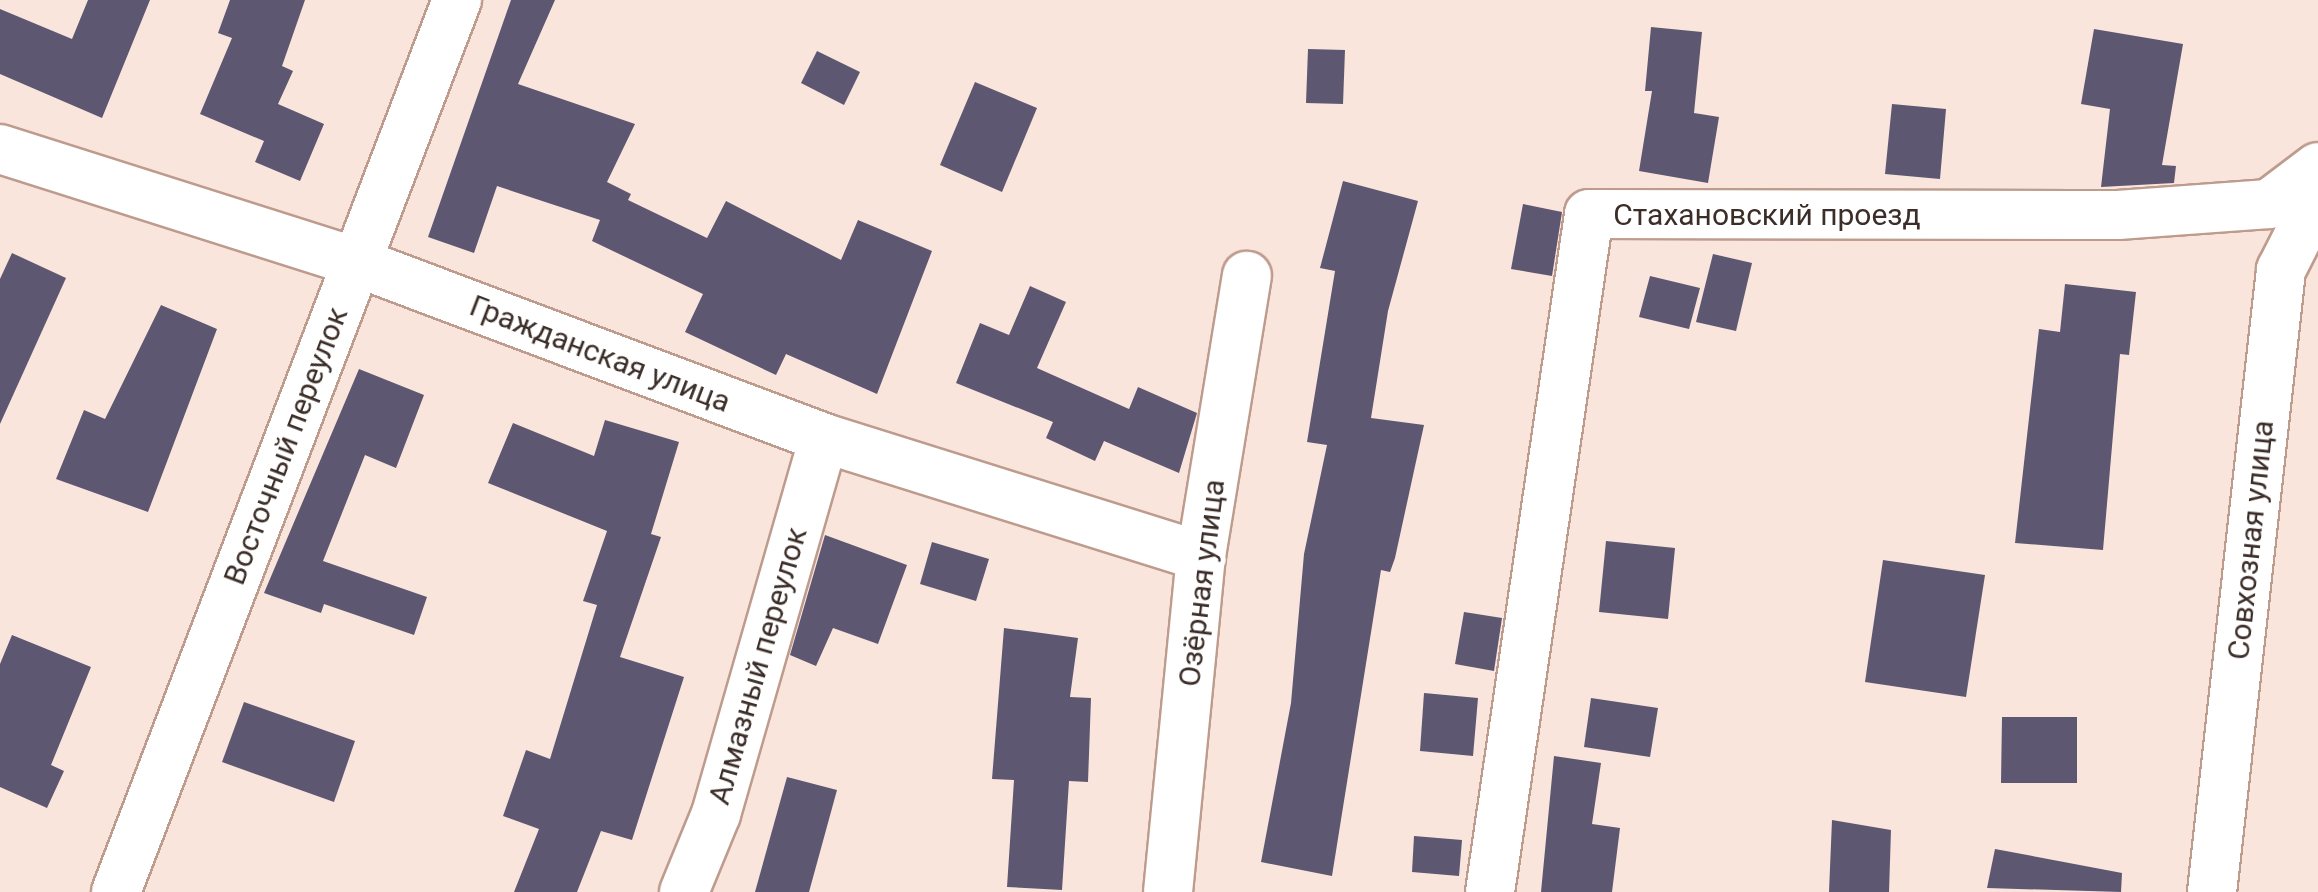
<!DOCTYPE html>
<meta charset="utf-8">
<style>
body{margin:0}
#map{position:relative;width:2318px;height:892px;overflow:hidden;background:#fae5dc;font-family:Roboto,sans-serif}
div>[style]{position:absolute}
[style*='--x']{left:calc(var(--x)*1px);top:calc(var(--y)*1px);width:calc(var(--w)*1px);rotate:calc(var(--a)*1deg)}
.building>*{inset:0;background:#5e5772}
.roads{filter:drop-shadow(2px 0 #bd9b8d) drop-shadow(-2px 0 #bd9b8d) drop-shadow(0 2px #bd9b8d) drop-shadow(0 -2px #bd9b8d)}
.street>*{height:48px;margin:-24px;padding:0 24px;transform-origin:24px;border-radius:24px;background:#fff}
span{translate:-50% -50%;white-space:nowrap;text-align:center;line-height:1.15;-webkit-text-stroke:10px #fff;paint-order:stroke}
.street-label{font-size:30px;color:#3b2d27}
</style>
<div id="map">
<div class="building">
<div style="clip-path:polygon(88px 0,150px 0,102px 118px,0 74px,0 9px,72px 39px)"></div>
<div style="clip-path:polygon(230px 0,305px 0,282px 66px,293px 71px,278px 104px,324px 124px,300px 181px,255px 162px,264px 141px,200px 114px,232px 38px,218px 33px)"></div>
<div style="clip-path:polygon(511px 0,555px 0,518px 84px,635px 124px,607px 182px,631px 194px,628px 200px,707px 238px,726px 201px,841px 260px,858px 220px,932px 251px,877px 394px,786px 354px,776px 375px,685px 332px,703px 294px,592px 241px,600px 220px,497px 186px,474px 253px,428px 237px)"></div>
<div style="clip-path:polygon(1651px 27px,1702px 32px,1694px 113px,1719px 117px,1708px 183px,1639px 171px,1652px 91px,1645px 91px)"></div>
<div style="clip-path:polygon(2094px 29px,2183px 44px,2162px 165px,2176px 166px,2174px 183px,2101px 187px,2110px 109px,2081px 104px)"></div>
<div style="clip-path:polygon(1308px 49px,1345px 50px,1343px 104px,1306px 103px)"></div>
<div style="clip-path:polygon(817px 51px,860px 72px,844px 105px,801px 83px)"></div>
<div style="clip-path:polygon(975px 82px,1037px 108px,1002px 192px,940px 165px)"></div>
<div style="clip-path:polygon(1892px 104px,1946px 109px,1940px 179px,1885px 174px)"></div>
<div style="clip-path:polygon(1343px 181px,1418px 201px,1388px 311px,1371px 418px,1424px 425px,1395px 558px,1390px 572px,1381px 570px,1332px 876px,1261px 862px,1291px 703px,1304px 554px,1327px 445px,1307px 442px,1335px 271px,1320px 268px)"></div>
<div style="clip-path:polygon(1523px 204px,1562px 212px,1552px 276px,1511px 269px)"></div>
<div style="clip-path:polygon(12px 253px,66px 278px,0 424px,0 279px)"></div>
<div style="clip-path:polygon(1713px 254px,1752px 263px,1736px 331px,1696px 322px)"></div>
<div style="clip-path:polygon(1650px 276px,1700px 288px,1689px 329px,1639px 317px)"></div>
<div style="clip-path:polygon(2065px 284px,2136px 292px,2129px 355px,2120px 354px,2103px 550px,2015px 543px,2039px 329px,2060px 332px)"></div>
<div style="clip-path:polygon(1030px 286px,1066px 302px,1037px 368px,1129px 409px,1138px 387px,1197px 413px,1179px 473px,1104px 441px,1095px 461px,1046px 438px,1053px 422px,956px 383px,980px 323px,1009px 335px)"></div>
<div style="clip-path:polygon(161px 305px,217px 329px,148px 512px,56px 479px,84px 410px,105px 419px)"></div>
<div style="clip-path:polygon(359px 369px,424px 395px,396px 468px,365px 455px,323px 561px,427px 597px,414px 635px,324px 604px,321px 613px,264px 593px)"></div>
<div style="clip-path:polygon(605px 420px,679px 442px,651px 534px,661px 537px,620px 657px,684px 677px,632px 840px,601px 831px,577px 892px,514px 892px,539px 829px,503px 816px,526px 750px,550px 759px,597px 605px,583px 601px,607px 531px,488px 483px,513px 423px,594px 456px)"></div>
<div style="clip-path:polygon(825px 535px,907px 565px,878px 644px,833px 628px,816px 666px,790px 655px)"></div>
<div style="clip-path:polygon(1606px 541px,1675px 548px,1668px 619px,1599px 612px)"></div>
<div style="clip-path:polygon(932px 542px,989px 559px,976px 601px,920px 584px)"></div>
<div style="clip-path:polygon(1883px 560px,1985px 575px,1966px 697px,1865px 682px)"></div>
<div style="clip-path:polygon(1464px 612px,1502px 618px,1494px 671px,1455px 664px)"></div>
<div style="clip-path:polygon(1004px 628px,1078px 638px,1070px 697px,1091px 698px,1088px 782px,1069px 781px,1062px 890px,1007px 887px,1014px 780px,992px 779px)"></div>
<div style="clip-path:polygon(12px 635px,91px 667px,51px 765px,64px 771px,47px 808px,0 787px,0 664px)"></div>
<div style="clip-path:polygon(1424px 693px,1478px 698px,1473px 756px,1420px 751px)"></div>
<div style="clip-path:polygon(1591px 698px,1658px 708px,1650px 757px,1584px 747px)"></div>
<div style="clip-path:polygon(244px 702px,355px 741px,334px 802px,222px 762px)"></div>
<div style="clip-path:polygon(2002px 717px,2077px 717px,2077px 783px,2001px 783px)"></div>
<div style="clip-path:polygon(1554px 756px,1601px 763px,1592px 824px,1620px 828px,1612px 892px,1541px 892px)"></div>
<div style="clip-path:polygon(787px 777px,837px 790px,809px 892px,755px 892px)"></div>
<div style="clip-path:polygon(1832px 820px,1891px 830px,1889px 892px,1829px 892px)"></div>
<div style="clip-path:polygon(1414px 836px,1462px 840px,1459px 876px,1412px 872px)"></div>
<div style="clip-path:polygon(1995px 849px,2122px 873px,2121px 892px,1987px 888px)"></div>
</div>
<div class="roads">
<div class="street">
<div style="--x:0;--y:149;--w:374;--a:17.6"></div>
<div style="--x:356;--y:262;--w:500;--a:20.6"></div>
<div style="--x:824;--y:438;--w:395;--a:17.4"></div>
<div style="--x:116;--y:892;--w:955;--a:-69.08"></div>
<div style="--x:684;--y:892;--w:84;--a:-67.7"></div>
<div style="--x:716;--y:814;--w:391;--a:-74"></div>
<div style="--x:1168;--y:892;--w:338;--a:-84.4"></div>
<div style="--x:1201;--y:556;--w:284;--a:-80.7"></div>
<div style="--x:1490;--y:892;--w:685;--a:-81.69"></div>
<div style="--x:1589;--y:214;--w:529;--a:0.11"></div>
<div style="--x:2118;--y:215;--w:151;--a:-4.2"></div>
<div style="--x:2269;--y:204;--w:61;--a:-37.1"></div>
<div style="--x:2212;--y:892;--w:626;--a:-83.67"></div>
<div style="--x:2281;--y:270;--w:82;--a:-63.1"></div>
</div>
</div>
<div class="street-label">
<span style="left:1767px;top:215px">Стахановский проезд</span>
<span style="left:600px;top:354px;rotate:21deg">Гражданская улица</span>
<span style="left:286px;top:446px;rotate:-69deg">Восточный переулок</span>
<span style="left:2251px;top:540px;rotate:-84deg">Совхозная улица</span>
<span style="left:1202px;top:583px;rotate:-83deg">Озёрная улица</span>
<span style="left:758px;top:666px;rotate:-74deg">Алмазный переулок</span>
</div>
</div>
